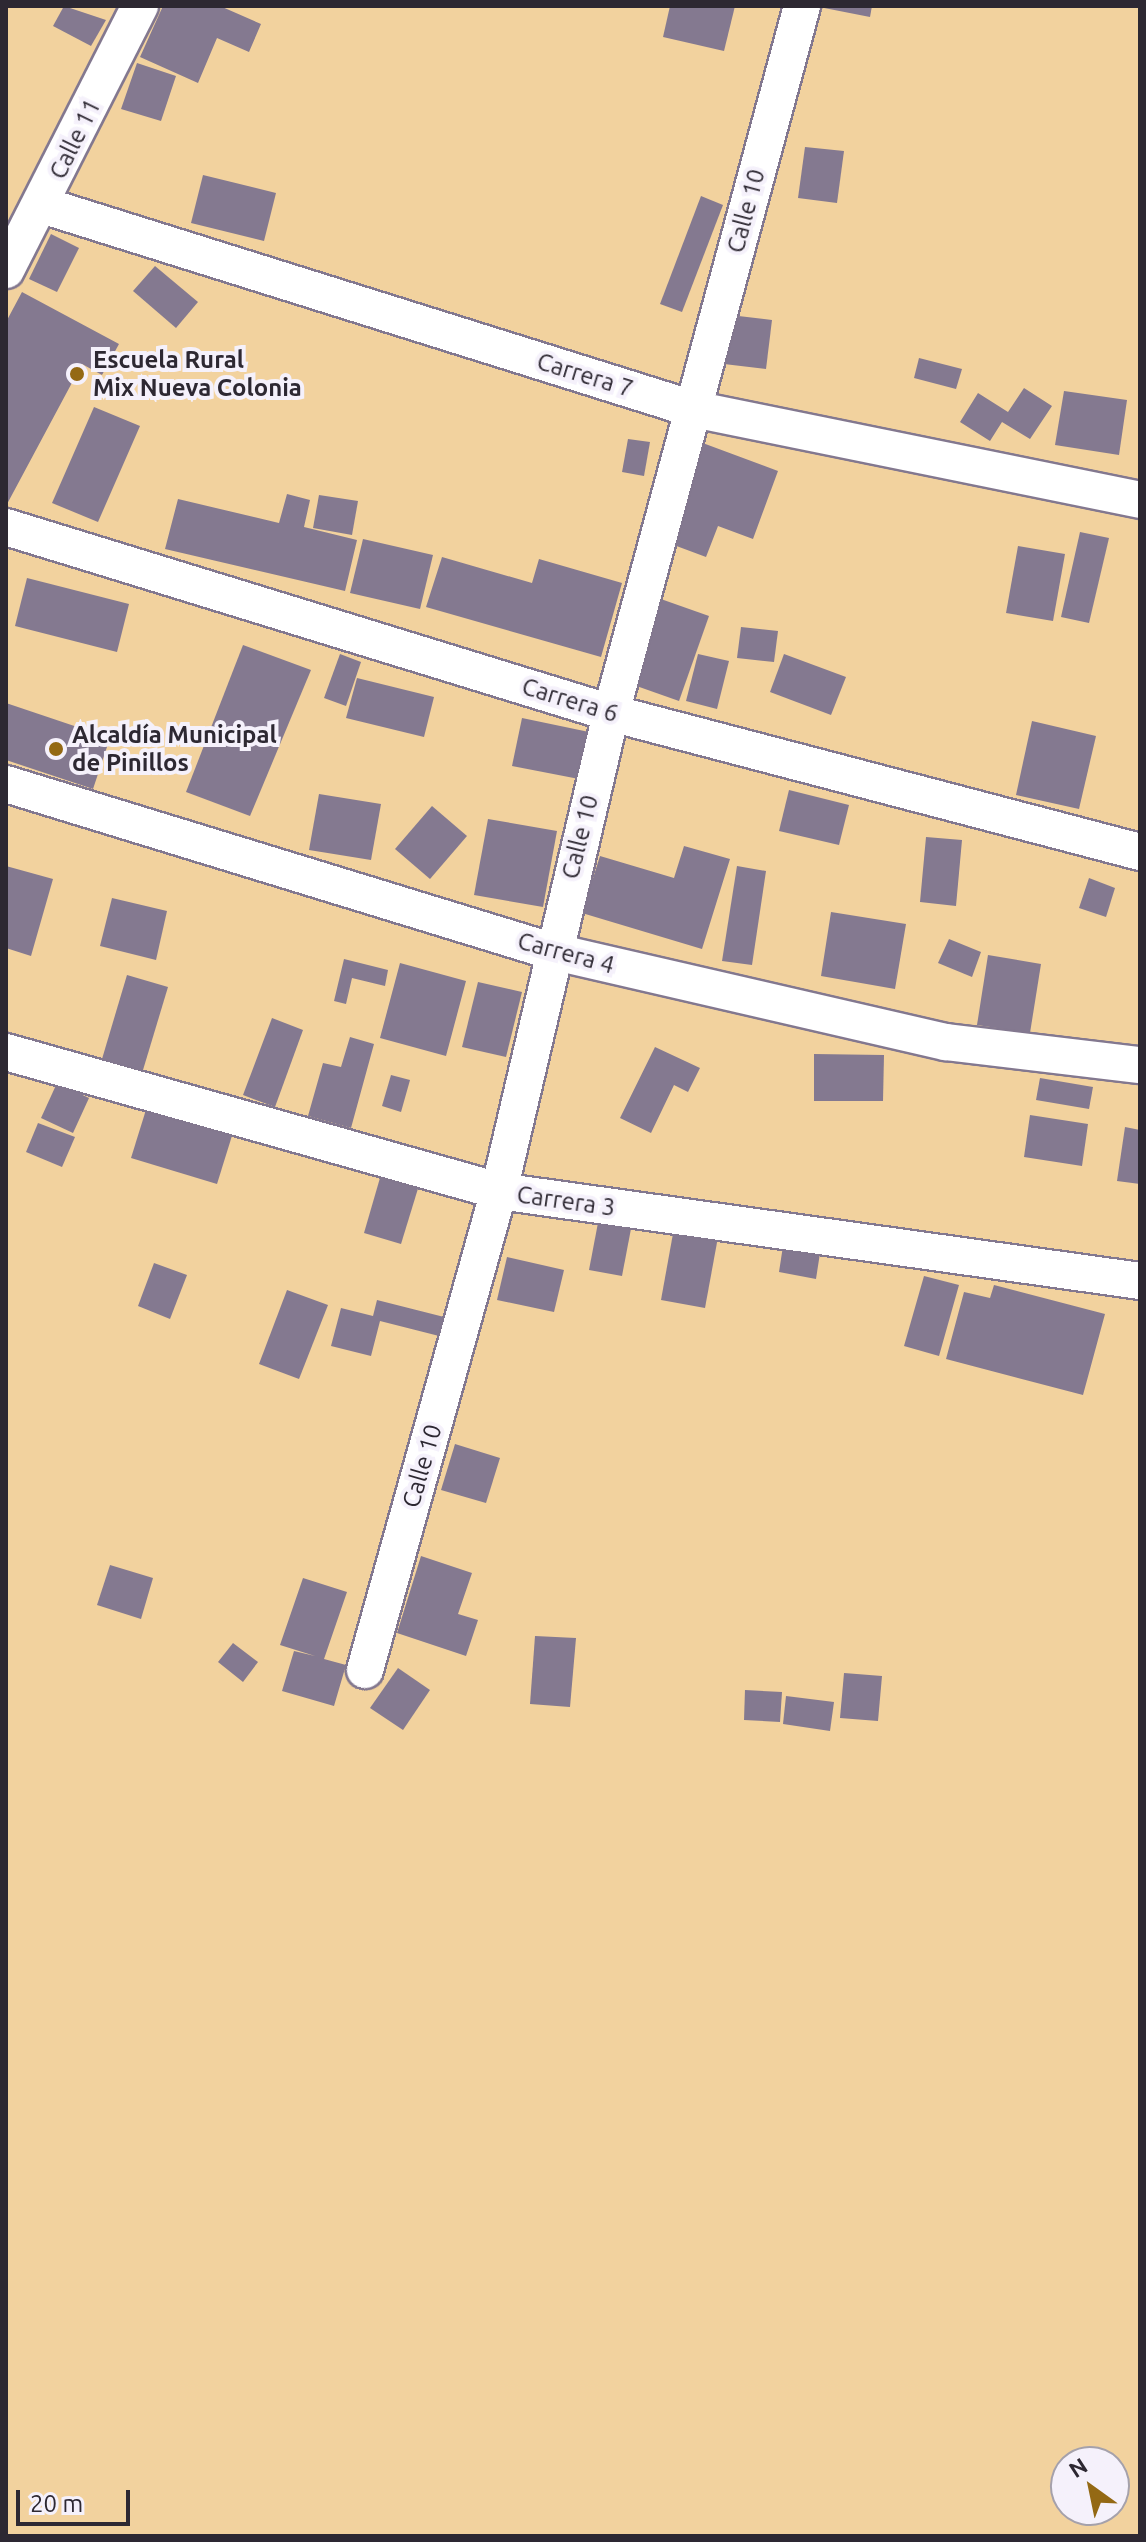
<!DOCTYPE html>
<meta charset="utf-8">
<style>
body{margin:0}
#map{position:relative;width:1146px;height:2542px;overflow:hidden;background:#f5f1fb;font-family:Ubuntu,sans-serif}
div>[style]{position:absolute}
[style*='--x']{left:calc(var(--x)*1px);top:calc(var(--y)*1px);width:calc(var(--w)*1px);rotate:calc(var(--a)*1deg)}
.green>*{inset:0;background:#f2d29e}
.building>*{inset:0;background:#847990}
.roads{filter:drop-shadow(2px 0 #83788f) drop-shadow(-2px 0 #83788f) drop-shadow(0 2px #83788f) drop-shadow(0 -2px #83788f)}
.street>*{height:36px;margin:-18px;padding:0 18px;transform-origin:18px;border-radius:18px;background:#fff}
.dots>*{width:22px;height:22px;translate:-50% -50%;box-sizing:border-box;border:4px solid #f5f1fb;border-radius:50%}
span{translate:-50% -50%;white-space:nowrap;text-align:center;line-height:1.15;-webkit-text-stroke:8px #f5f1fb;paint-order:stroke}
.street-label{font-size:24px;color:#2d2832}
.poi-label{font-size:24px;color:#2d2832;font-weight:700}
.left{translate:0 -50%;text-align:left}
.frame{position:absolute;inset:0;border:8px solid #2d2832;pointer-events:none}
.north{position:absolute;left:1050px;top:2446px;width:80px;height:80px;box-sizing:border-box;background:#f5f1fb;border:2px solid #a5a1ab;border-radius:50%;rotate:327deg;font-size:22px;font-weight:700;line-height:32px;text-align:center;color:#2d2832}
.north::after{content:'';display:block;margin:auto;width:28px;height:36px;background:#946914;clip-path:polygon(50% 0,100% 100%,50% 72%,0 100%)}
.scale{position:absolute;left:16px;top:2490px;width:114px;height:36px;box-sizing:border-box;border:4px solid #2d2832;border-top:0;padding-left:10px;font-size:24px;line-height:28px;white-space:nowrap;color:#2d2832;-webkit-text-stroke:6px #f5f1fb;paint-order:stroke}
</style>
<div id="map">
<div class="green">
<div style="clip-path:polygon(evenodd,6px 6px,1140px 6px,1140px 2536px,6px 2536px,6px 6px,1066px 2462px,1114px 2462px,1114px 2510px,1066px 2510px,1066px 2462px)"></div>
</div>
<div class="building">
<div style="clip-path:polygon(64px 6px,106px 20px,91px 46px,53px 26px)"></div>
<div style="clip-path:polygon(163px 6px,220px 6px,261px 24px,249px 52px,217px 38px,198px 83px,140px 57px)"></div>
<div style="clip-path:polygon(670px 6px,735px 6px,724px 51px,663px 37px)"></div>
<div style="clip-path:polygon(814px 6px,872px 6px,870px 17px)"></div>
<div style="clip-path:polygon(137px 63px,176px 76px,161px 121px,121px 109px)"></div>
<div style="clip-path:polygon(805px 147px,844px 151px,837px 203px,798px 198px)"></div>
<div style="clip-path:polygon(203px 175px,276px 193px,264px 241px,191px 223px)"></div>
<div style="clip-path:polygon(701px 196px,723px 205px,682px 312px,660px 304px)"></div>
<div style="clip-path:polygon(51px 234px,79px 248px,57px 292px,29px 279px)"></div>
<div style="clip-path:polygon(155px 266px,198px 302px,176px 328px,133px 291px)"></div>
<div style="clip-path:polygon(22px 292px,119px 344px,102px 375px,82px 364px,6px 506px,6px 322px)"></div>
<div style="clip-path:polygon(730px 315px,772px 320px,766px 369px,724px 364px)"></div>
<div style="clip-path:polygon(919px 358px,962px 369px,956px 389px,914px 378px)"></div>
<div style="clip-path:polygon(1024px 388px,1052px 406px,1030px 439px,1002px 422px,990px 441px,960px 422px,978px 393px,1008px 412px)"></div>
<div style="clip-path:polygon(1064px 391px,1127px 400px,1119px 455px,1055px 445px)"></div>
<div style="clip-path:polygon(94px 407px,140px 426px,98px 522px,52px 503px)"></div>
<div style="clip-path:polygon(628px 439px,650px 442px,644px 476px,622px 472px)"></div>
<div style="clip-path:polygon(700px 442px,778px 471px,753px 539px,718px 526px,706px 557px,663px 541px)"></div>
<div style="clip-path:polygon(287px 494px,310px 500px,304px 527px,357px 540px,345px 591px,165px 549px,178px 499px,279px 523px)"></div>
<div style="clip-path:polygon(319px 495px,358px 501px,352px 535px,313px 528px)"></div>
<div style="clip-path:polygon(1080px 532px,1109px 538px,1089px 623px,1061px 617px)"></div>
<div style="clip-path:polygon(363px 539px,433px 555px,420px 609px,350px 593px)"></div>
<div style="clip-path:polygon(1018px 546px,1065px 554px,1053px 621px,1006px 613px)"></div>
<div style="clip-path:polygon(442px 557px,532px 583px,539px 559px,622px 583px,601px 657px,426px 607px)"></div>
<div style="clip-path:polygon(27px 578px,129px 604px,117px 652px,15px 626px)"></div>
<div style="clip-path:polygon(658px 598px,709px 616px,679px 701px,628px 683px)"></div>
<div style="clip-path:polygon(741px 627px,778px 631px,774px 662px,737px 658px)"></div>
<div style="clip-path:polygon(243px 645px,311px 670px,250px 816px,186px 792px)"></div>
<div style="clip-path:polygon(340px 654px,361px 662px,346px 706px,324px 698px)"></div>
<div style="clip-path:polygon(698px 654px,729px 661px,717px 709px,686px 701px)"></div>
<div style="clip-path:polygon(784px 654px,846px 677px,831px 715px,770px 692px)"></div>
<div style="clip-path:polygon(357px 678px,434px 697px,424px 737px,346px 718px)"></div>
<div style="clip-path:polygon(6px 703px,110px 738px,93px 789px,6px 760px)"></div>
<div style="clip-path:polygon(522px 718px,589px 732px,579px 779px,512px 766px)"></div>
<div style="clip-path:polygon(1032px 721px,1096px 736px,1079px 809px,1016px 795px)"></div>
<div style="clip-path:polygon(789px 790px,849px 805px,839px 845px,779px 831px)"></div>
<div style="clip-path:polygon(319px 794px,381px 804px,371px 860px,309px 850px)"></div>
<div style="clip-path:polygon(432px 806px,467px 836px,430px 879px,395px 849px)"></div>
<div style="clip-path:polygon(488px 819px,557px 831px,543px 907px,474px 895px)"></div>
<div style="clip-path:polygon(926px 837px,962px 840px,956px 906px,920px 902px)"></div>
<div style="clip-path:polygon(684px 846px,730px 859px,702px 949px,582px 913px,600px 856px,674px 878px)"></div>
<div style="clip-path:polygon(6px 866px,53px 879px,31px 956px,6px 948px)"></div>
<div style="clip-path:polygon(737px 866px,766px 871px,752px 965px,722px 961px)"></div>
<div style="clip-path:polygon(1089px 878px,1115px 888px,1106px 917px,1079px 908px)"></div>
<div style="clip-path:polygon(112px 898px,167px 911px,156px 960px,100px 946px)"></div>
<div style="clip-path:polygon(831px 912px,906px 924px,895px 989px,821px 976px)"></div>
<div style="clip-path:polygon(949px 939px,981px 952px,972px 977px,938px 963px)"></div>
<div style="clip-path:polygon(988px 955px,1041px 964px,1030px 1033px,977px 1025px)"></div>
<div style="clip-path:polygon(344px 959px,388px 970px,385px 986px,352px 978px,346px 1004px,334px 1001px)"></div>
<div style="clip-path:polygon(400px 963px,466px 981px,446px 1056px,380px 1038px)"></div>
<div style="clip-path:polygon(127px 975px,168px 987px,143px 1070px,102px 1059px)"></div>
<div style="clip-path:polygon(478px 982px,522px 992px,506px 1057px,462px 1047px)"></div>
<div style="clip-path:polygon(272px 1018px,303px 1030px,275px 1107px,243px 1095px)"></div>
<div style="clip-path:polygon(350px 1037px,374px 1044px,351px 1128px,308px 1116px,323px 1063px,341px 1067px)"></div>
<div style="clip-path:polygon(655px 1047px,700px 1068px,688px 1092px,674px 1085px,651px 1133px,620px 1118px)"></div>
<div style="clip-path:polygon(814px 1054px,884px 1055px,883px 1101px,814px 1101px)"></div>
<div style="clip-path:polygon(391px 1075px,410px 1080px,401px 1112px,382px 1106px)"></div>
<div style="clip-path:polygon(1040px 1078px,1093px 1087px,1089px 1109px,1036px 1100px)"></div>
<div style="clip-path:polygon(57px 1083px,89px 1098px,73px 1133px,41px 1118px)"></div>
<div style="clip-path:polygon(149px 1100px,235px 1126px,217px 1184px,131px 1158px)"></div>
<div style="clip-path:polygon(1030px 1115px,1088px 1124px,1082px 1166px,1024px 1157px)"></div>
<div style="clip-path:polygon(38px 1123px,75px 1137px,62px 1167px,26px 1152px)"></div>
<div style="clip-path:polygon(1125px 1127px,1140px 1130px,1140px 1184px,1117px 1181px)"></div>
<div style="clip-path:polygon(382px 1171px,420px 1182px,401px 1244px,364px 1233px)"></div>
<div style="clip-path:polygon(601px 1207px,634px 1213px,622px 1276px,589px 1270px)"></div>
<div style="clip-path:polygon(674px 1228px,718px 1237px,705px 1308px,661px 1300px)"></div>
<div style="clip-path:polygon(783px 1246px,820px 1253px,816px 1279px,779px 1272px)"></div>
<div style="clip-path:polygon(507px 1257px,564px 1270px,554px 1312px,497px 1300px)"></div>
<div style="clip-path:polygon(154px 1263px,187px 1275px,170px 1319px,138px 1306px)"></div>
<div style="clip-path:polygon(924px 1276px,959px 1285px,939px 1356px,904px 1346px)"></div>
<div style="clip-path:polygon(994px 1285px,1105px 1314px,1083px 1395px,946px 1359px,964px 1292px,990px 1298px)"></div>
<div style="clip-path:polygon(287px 1290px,328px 1305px,299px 1379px,259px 1364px)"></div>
<div style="clip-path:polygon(377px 1300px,452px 1319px,447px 1338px,380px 1321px,371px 1356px,331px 1346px,341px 1308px,373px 1316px)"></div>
<div style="clip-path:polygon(455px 1444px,500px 1458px,486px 1503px,441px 1490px)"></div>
<div style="clip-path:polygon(421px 1556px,472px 1573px,458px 1614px,478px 1620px,466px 1656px,397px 1633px)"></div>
<div style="clip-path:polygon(110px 1565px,153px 1578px,141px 1619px,97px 1605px)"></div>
<div style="clip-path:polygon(303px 1578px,347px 1592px,324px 1659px,346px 1665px,334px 1706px,282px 1691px,294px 1651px,315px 1656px,280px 1645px)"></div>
<div style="clip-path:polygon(535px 1636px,576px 1638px,570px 1707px,530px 1704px)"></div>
<div style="clip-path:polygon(233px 1643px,258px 1662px,243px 1682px,218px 1662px)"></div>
<div style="clip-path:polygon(398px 1668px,430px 1690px,403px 1730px,370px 1708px)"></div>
<div style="clip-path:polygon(844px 1673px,882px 1676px,878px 1721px,840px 1718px)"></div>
<div style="clip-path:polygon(745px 1690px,782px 1692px,780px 1722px,744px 1720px)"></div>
<div style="clip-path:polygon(786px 1696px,834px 1702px,830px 1731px,783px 1724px)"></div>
</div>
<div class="roads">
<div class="street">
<div style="--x:42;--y:205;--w:682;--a:17.4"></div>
<div style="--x:693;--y:409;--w:456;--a:11.5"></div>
<div style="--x:6;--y:270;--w:296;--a:-63.1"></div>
<div style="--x:6;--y:527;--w:633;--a:17.09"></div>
<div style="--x:611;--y:713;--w:547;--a:14.72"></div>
<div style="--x:6;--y:784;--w:570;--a:17.04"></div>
<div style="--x:551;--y:951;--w:405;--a:13"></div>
<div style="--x:946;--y:1042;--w:195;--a:6.8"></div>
<div style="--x:6;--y:1052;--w:512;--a:15.75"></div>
<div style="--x:499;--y:1191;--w:647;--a:7.99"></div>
<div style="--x:365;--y:1670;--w:497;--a:-74.4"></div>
<div style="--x:499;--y:1191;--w:491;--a:-76.8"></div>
<div style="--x:611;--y:713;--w:732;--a:-74.88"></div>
</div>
</div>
<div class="dots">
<div style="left:77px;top:374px;background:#946914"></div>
<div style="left:56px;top:749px;background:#946914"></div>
</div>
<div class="street-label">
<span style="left:75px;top:139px;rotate:-64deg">Calle 11</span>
<span style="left:746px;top:211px;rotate:-75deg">Calle 10</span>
<span style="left:585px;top:375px;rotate:17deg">Carrera 7</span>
<span style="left:570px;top:700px;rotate:17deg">Carrera 6</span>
<span style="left:580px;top:837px;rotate:-76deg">Calle 10</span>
<span style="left:566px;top:953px;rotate:15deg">Carrera 4</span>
<span style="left:566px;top:1201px;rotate:8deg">Carrera 3</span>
<span style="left:422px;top:1466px;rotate:-74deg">Calle 10</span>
</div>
<div class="poi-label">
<span class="left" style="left:93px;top:374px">Escuela Rural<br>Mix Nueva Colonia</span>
<span class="left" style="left:72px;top:749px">Alcaldía Municipal<br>de Pinillos</span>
</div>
<div class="frame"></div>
<div class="north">N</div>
<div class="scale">20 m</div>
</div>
